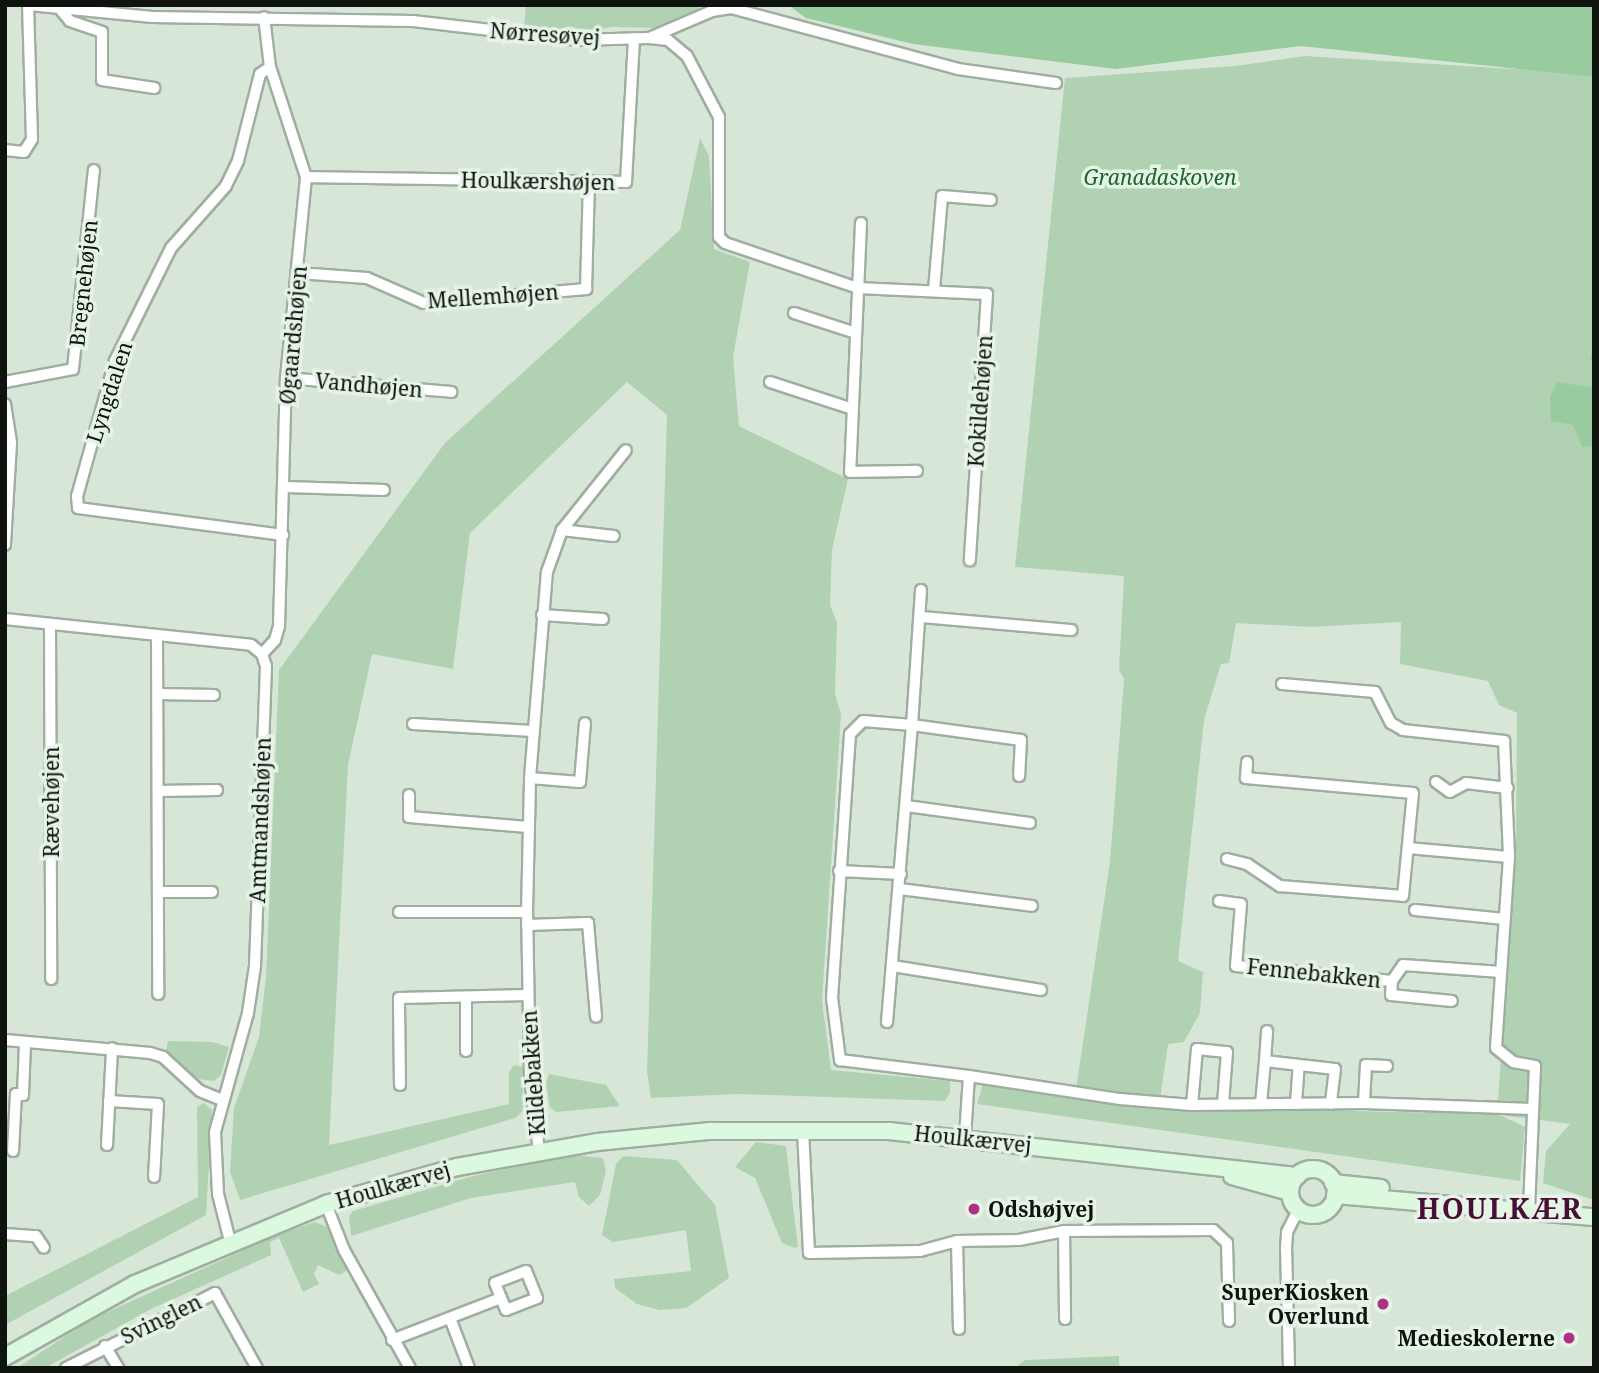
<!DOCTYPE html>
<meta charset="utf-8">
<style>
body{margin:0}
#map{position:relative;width:1599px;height:1373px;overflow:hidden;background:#d8e6d8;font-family:"Noto Serif",serif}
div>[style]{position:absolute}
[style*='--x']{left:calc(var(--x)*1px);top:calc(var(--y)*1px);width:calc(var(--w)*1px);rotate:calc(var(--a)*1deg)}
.green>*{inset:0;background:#b0d2b3}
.water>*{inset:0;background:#98cb9d}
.stream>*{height:2.5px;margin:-1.25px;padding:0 1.25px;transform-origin:1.25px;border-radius:1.25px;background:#98cb9d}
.roads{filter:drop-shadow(2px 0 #a0aea1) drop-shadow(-2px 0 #a0aea1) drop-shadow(0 2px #a0aea1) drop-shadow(0 -2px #a0aea1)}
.street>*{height:10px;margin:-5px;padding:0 5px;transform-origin:5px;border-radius:5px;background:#fff}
.secondary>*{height:16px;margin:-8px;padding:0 8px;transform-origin:8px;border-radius:8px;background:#daf9de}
.secondary>.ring{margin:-8px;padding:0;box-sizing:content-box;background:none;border:16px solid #daf9de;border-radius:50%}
.dots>*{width:19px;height:19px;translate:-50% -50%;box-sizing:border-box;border:4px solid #e5f4e6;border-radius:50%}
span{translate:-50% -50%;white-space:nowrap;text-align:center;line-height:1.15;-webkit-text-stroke:7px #e5f4e6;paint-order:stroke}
.street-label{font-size:21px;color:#0e130e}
.park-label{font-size:21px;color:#1c652c;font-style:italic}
.poi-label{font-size:21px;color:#0e130e;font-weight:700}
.left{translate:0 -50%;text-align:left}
.right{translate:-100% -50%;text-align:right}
.district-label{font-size:28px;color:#490e36;font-weight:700;letter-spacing:2px}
.frame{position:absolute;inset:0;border:7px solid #0e130e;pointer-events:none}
</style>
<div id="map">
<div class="green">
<div style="clip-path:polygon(526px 5px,698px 5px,698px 10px,654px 28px,610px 27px,581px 33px,524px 29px)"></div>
<div style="clip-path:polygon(evenodd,1305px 56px,1594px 74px,1594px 1200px,1543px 1183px,1546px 1151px,1570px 1124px,1500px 1115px,1525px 1127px,1520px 1181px,977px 1104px,983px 1084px,1075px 1096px,1110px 862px,1124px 679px,1119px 670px,1124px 576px,1015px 567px,1065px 78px,1235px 66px,1305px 56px,1401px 622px,1400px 664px,1488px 681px,1499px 705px,1517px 713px,1516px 843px,1497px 1114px,1159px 1107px,1168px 1044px,1184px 1042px,1200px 1013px,1203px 972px,1178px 961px,1204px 720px,1221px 664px,1229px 663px,1236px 623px,1311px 627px,1401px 622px)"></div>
<div style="clip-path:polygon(700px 138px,709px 156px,714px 249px,750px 262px,733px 357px,739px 426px,848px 479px,832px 550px,830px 605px,837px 623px,835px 694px,841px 714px,822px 1000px,831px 1070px,950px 1081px,950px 1093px,945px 1101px,738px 1094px,651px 1098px,647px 1072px,667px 415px,627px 382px,470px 533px,453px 669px,372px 654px,348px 765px,329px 1145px,509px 1104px,509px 1072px,514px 1065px,523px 1067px,523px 1111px,515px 1118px,240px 1200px,230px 1172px,234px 1108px,259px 1037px,266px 977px,279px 670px,445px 443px,680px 230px)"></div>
<div style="clip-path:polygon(168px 1041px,212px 1042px,229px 1047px,221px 1075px,214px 1081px,198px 1079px,166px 1053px)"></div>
<div style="clip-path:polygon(549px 1074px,606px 1085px,620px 1106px,556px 1112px,550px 1107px,546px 1084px)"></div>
<div style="clip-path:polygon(204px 1103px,212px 1110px,206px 1215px,5px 1325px,5px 1296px,198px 1197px,197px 1107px)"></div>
<div style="clip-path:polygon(756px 1142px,786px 1146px,798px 1247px,795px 1248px,782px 1243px,755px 1178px,735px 1167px)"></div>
<div style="clip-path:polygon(573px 1155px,603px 1158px,606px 1171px,600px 1195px,589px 1206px,579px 1197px,575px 1182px,471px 1198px,351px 1236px,349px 1216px,353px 1211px,473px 1176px)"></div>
<div style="clip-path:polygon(623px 1156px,677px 1160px,715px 1205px,729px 1278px,686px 1308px,660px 1310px,637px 1304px,615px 1288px,614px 1279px,691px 1271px,686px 1230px,613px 1242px,602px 1235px,616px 1164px)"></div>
<div style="clip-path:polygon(315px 1222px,327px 1227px,348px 1270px,339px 1275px,318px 1265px,314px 1274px,319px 1284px,303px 1292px,279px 1238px,270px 1242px,271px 1255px,149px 1310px,45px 1368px,17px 1368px,90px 1320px,277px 1235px)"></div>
<div style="clip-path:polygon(1119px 1356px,1119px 1368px,996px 1368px,1016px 1367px,1025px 1360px)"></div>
</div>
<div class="water">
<div style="clip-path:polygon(788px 5px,1594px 5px,1594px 77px,1301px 46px,1116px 69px,913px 44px,806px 18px)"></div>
<div style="clip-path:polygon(1557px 382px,1594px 388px,1592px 446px,1582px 447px,1573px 425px,1551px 421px,1550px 397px)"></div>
</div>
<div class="stream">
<div style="--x:1591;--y:358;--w:9;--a:-69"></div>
</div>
<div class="roads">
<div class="street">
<div style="--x:29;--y:5;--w:124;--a:5.6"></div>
<div style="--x:152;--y:17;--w:261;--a:0.9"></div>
<div style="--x:413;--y:21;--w:164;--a:6.6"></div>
<div style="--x:576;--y:40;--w:73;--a:-1.6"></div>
<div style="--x:649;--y:38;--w:69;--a:-23.2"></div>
<div style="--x:712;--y:11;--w:19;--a:-9"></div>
<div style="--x:731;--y:8;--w:235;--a:15"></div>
<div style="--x:958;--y:69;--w:99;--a:8.1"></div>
<div style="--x:61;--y:10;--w:14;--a:51"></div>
<div style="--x:70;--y:21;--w:34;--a:19"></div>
<div style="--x:102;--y:32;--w:48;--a:90"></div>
<div style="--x:102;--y:80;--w:53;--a:8.7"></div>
<div style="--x:649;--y:38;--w:19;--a:6"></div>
<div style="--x:668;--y:40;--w:25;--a:40"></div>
<div style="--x:687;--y:56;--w:69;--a:62.3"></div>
<div style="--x:719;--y:117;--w:120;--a:90"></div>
<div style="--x:719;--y:237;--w:8;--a:45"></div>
<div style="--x:725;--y:243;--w:140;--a:18.7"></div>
<div style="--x:858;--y:288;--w:129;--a:2.7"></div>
<div style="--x:987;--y:294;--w:267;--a:93.7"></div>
<div style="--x:270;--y:67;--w:12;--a:145"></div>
<div style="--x:260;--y:74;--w:90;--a:104.2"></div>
<div style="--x:238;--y:161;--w:28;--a:116"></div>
<div style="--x:226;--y:186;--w:83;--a:131.6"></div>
<div style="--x:171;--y:248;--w:126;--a:116.4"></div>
<div style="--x:115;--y:361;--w:140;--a:105.7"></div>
<div style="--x:77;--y:496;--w:12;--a:85"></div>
<div style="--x:78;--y:508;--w:207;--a:7.5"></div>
<div style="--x:5;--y:150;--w:19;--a:6"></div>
<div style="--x:24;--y:152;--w:15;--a:-58"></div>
<div style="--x:32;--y:139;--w:134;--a:-91.7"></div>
<div style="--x:306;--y:177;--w:320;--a:0.9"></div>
<div style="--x:626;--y:182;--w:144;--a:-86.8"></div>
<div style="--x:861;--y:223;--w:249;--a:92.5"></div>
<div style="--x:850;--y:472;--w:67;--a:-0.9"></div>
<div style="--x:298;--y:273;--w:69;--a:4.1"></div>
<div style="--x:367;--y:278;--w:62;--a:23.7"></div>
<div style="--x:424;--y:303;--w:163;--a:-4.9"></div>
<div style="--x:586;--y:289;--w:107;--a:-88.4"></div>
<div style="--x:934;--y:290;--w:94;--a:-85.1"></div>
<div style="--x:942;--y:196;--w:49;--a:4.7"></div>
<div style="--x:794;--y:313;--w:65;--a:17.9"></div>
<div style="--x:286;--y:378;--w:166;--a:4.8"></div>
<div style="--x:5;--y:382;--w:69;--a:-10.8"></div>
<div style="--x:73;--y:369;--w:200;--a:-84"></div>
<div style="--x:770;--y:382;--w:87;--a:18"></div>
<div style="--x:5;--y:404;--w:39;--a:81"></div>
<div style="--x:11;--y:443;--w:102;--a:93.4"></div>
<div style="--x:285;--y:487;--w:99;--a:1.7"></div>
<div style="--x:562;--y:530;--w:52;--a:6.6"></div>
<div style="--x:921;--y:590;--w:135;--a:93.8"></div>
<div style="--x:912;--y:725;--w:49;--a:-175.3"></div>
<div style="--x:863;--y:721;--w:18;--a:135"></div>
<div style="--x:850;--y:734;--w:265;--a:93.9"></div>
<div style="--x:832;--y:998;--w:63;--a:82.6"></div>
<div style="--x:840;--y:1060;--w:130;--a:7.1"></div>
<div style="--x:969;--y:1076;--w:61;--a:93.8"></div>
<div style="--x:542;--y:615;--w:61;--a:3.8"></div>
<div style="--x:921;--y:617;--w:151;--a:5"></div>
<div style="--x:5;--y:619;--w:247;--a:6"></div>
<div style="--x:251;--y:645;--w:14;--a:39"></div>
<div style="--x:262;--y:654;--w:13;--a:72"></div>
<div style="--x:266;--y:666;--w:300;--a:92.1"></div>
<div style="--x:255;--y:966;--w:48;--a:98.5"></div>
<div style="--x:248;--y:1013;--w:123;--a:105.5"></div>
<div style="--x:215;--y:1132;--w:62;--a:87.2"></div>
<div style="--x:218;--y:1194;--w:49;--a:75.7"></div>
<div style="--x:50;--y:625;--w:354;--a:89.8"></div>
<div style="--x:157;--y:635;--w:359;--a:89.8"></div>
<div style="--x:262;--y:654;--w:19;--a:-47"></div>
<div style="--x:275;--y:640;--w:15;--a:-74"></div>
<div style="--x:279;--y:626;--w:248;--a:-88.4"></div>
<div style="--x:286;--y:378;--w:202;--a:-84.3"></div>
<div style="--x:306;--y:177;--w:116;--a:-108.1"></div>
<div style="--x:270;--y:67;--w:50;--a:-96.8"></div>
<div style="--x:1282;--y:684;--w:93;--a:4.9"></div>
<div style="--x:1375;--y:692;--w:35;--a:63"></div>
<div style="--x:1391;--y:723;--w:14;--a:30"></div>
<div style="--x:1403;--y:730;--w:102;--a:6.2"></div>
<div style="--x:1504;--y:741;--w:116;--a:87.5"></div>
<div style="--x:1509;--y:857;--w:191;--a:93.9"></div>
<div style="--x:1496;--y:1048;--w:22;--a:39"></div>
<div style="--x:1513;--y:1062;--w:22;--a:10"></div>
<div style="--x:1535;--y:1066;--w:146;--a:92.4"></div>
<div style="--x:158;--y:694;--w:56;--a:1"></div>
<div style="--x:413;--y:724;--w:120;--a:3.3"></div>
<div style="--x:530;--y:778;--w:50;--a:4.6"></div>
<div style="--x:580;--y:782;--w:59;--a:-85.2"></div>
<div style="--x:1436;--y:782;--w:17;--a:36"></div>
<div style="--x:1450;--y:792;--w:18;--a:-29"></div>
<div style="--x:1466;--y:783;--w:42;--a:6.8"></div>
<div style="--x:159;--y:791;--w:58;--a:-1"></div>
<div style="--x:409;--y:795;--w:22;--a:90"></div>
<div style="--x:409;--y:817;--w:119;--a:4.8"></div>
<div style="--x:906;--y:806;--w:125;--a:7.8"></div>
<div style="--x:1408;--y:848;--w:101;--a:5.1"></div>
<div style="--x:1227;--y:859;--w:21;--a:14"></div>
<div style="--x:1247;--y:864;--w:40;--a:34"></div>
<div style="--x:1280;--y:886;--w:123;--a:4.6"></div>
<div style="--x:1403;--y:896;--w:103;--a:-84.5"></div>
<div style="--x:1413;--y:793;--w:168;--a:-174.9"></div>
<div style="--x:1246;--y:778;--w:16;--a:-86"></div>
<div style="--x:839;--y:871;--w:62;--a:2.8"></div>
<div style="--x:900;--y:889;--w:133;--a:7.3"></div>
<div style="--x:161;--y:892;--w:51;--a:0"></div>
<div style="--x:1219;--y:901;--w:22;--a:8"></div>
<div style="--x:1241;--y:904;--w:62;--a:94.6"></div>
<div style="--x:1236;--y:966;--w:157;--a:5.5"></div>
<div style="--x:1392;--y:981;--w:19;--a:-55"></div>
<div style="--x:1403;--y:965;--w:98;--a:4.1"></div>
<div style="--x:1415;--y:910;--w:90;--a:5.7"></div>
<div style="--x:399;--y:912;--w:128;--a:0"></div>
<div style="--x:527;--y:925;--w:61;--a:-1.9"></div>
<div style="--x:588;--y:923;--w:94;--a:85.1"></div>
<div style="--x:893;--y:966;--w:150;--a:9.2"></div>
<div style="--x:1392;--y:981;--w:14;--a:94"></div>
<div style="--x:1391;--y:995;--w:61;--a:5.6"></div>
<div style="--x:887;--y:1022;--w:298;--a:-85.2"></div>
<div style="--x:912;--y:725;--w:110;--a:7.8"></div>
<div style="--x:1021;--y:740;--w:36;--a:93"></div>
<div style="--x:5;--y:1040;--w:146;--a:5.1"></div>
<div style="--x:150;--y:1053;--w:14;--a:17"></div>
<div style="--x:163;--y:1057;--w:50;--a:42.6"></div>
<div style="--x:200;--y:1091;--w:24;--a:22"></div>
<div style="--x:466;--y:1051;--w:54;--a:-90"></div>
<div style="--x:1265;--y:1061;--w:30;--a:-86"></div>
<div style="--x:969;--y:1076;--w:153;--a:8.7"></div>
<div style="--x:1120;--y:1099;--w:72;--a:4.8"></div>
<div style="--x:1192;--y:1105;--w:172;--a:-0.7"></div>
<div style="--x:1364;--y:1103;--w:169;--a:2"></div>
<div style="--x:400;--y:1085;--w:87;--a:-90.7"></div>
<div style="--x:399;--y:998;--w:129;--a:-1.3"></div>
<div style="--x:109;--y:1101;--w:49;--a:3.5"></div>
<div style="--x:158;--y:1104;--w:73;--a:93.1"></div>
<div style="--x:1364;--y:1103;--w:38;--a:-87"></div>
<div style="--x:1366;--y:1065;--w:21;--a:3"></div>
<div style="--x:1261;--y:1104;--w:43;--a:-84.7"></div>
<div style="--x:1265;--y:1061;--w:70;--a:6.5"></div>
<div style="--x:1335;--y:1069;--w:35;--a:97"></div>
<div style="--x:1296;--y:1104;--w:39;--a:-86"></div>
<div style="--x:1192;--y:1105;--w:56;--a:-84.9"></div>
<div style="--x:1197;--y:1049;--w:30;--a:6"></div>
<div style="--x:1227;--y:1052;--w:52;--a:94.4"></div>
<div style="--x:803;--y:1130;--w:123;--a:87.2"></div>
<div style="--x:809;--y:1253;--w:111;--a:-1"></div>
<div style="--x:920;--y:1251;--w:38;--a:-15"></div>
<div style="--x:957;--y:1241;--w:62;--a:-0.9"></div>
<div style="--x:1019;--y:1240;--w:46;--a:-11.3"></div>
<div style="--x:1064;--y:1231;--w:149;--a:-0.4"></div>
<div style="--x:1213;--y:1230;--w:19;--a:43"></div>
<div style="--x:1227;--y:1243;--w:78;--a:88.5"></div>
<div style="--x:107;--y:1145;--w:97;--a:-87"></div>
<div style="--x:13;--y:1151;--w:57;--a:-87"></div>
<div style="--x:16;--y:1094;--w:7;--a:8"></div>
<div style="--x:23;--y:1095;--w:53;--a:-87.8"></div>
<div style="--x:539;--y:1151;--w:74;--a:-97"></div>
<div style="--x:530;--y:1078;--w:166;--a:-91"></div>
<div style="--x:527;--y:912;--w:134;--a:-88.7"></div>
<div style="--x:530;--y:778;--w:207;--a:-85.3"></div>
<div style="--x:547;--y:572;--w:45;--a:-70.3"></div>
<div style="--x:562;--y:530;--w:102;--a:-51.3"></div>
<div style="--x:326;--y:1204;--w:49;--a:68.6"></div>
<div style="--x:344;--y:1250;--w:135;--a:60.8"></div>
<div style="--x:1064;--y:1231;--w:88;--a:89.3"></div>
<div style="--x:5;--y:1234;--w:31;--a:4"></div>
<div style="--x:36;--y:1236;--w:14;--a:56"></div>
<div style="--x:957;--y:1241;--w:88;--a:88.7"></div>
<div style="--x:450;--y:1318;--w:53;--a:69.2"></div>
<div style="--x:392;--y:1340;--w:117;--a:-21.1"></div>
<div style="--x:501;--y:1298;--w:13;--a:67"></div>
<div style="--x:506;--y:1310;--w:33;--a:-21"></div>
<div style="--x:537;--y:1298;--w:29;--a:-112"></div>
<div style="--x:526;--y:1271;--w:33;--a:159"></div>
<div style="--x:495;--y:1283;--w:16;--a:68"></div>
<div style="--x:105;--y:1346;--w:26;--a:59"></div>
<div style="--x:66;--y:1368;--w:167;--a:-26.7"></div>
<div style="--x:215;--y:1293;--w:86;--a:60.8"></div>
<div style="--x:1289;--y:1368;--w:120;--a:-91.4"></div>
<div style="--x:1286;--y:1248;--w:16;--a:-86"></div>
<div style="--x:1287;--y:1232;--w:25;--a:-63"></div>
</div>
<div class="secondary">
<div class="ring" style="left:1290px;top:1169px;width:30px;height:30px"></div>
<div style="--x:1232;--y:1176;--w:60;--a:15.4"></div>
<div style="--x:1333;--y:1183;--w:48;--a:5.9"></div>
<div style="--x:1335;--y:1195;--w:260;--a:4.9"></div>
<div style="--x:5;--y:1357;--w:149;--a:-29.3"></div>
<div style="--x:135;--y:1284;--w:207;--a:-22.7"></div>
<div style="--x:326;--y:1204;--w:136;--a:-15.8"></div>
<div style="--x:457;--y:1167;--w:142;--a:-10.1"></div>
<div style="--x:597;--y:1142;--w:114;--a:-5.6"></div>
<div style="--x:710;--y:1131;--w:179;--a:0"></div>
<div style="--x:889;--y:1131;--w:411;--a:6.3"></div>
</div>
</div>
<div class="dots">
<div style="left:974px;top:1209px;background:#ad3285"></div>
<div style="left:1383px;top:1304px;background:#ad3285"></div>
<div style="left:1569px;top:1338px;background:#ad3285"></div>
</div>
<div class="street-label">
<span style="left:545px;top:34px;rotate:4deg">Nørresøvej</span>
<span style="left:538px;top:181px;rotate:1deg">Houlkærshøjen</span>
<span style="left:83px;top:283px;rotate:-84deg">Bregnehøjen</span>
<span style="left:493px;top:296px;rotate:-4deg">Mellemhøjen</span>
<span style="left:293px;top:335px;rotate:-85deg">Øgaardshøjen</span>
<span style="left:369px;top:385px;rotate:5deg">Vandhøjen</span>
<span style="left:109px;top:392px;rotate:-72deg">Lyngdalen</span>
<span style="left:980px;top:401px;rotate:-86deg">Kokildehøjen</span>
<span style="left:51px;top:802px;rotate:-90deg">Rævehøjen</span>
<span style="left:260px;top:820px;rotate:-88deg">Amtmandshøjen</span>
<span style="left:1314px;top:973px;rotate:6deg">Fennebakken</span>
<span style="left:533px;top:1073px;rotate:-94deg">Kildebakken</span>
<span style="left:973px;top:1139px;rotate:6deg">Houlkærvej</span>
<span style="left:393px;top:1185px;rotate:-16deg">Houlkærvej</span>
<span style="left:161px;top:1319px;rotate:-26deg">Svinglen</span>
</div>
<div class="park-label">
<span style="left:1160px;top:177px">Granadaskoven</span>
</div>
<div class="poi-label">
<span class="left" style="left:988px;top:1209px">Odshøjvej</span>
<span class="right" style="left:1369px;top:1304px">SuperKiosken<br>Overlund</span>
<span class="right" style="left:1555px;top:1338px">Medieskolerne</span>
</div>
<div class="district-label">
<span style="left:1500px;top:1208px">HOULKÆR</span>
</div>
<div class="frame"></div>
</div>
